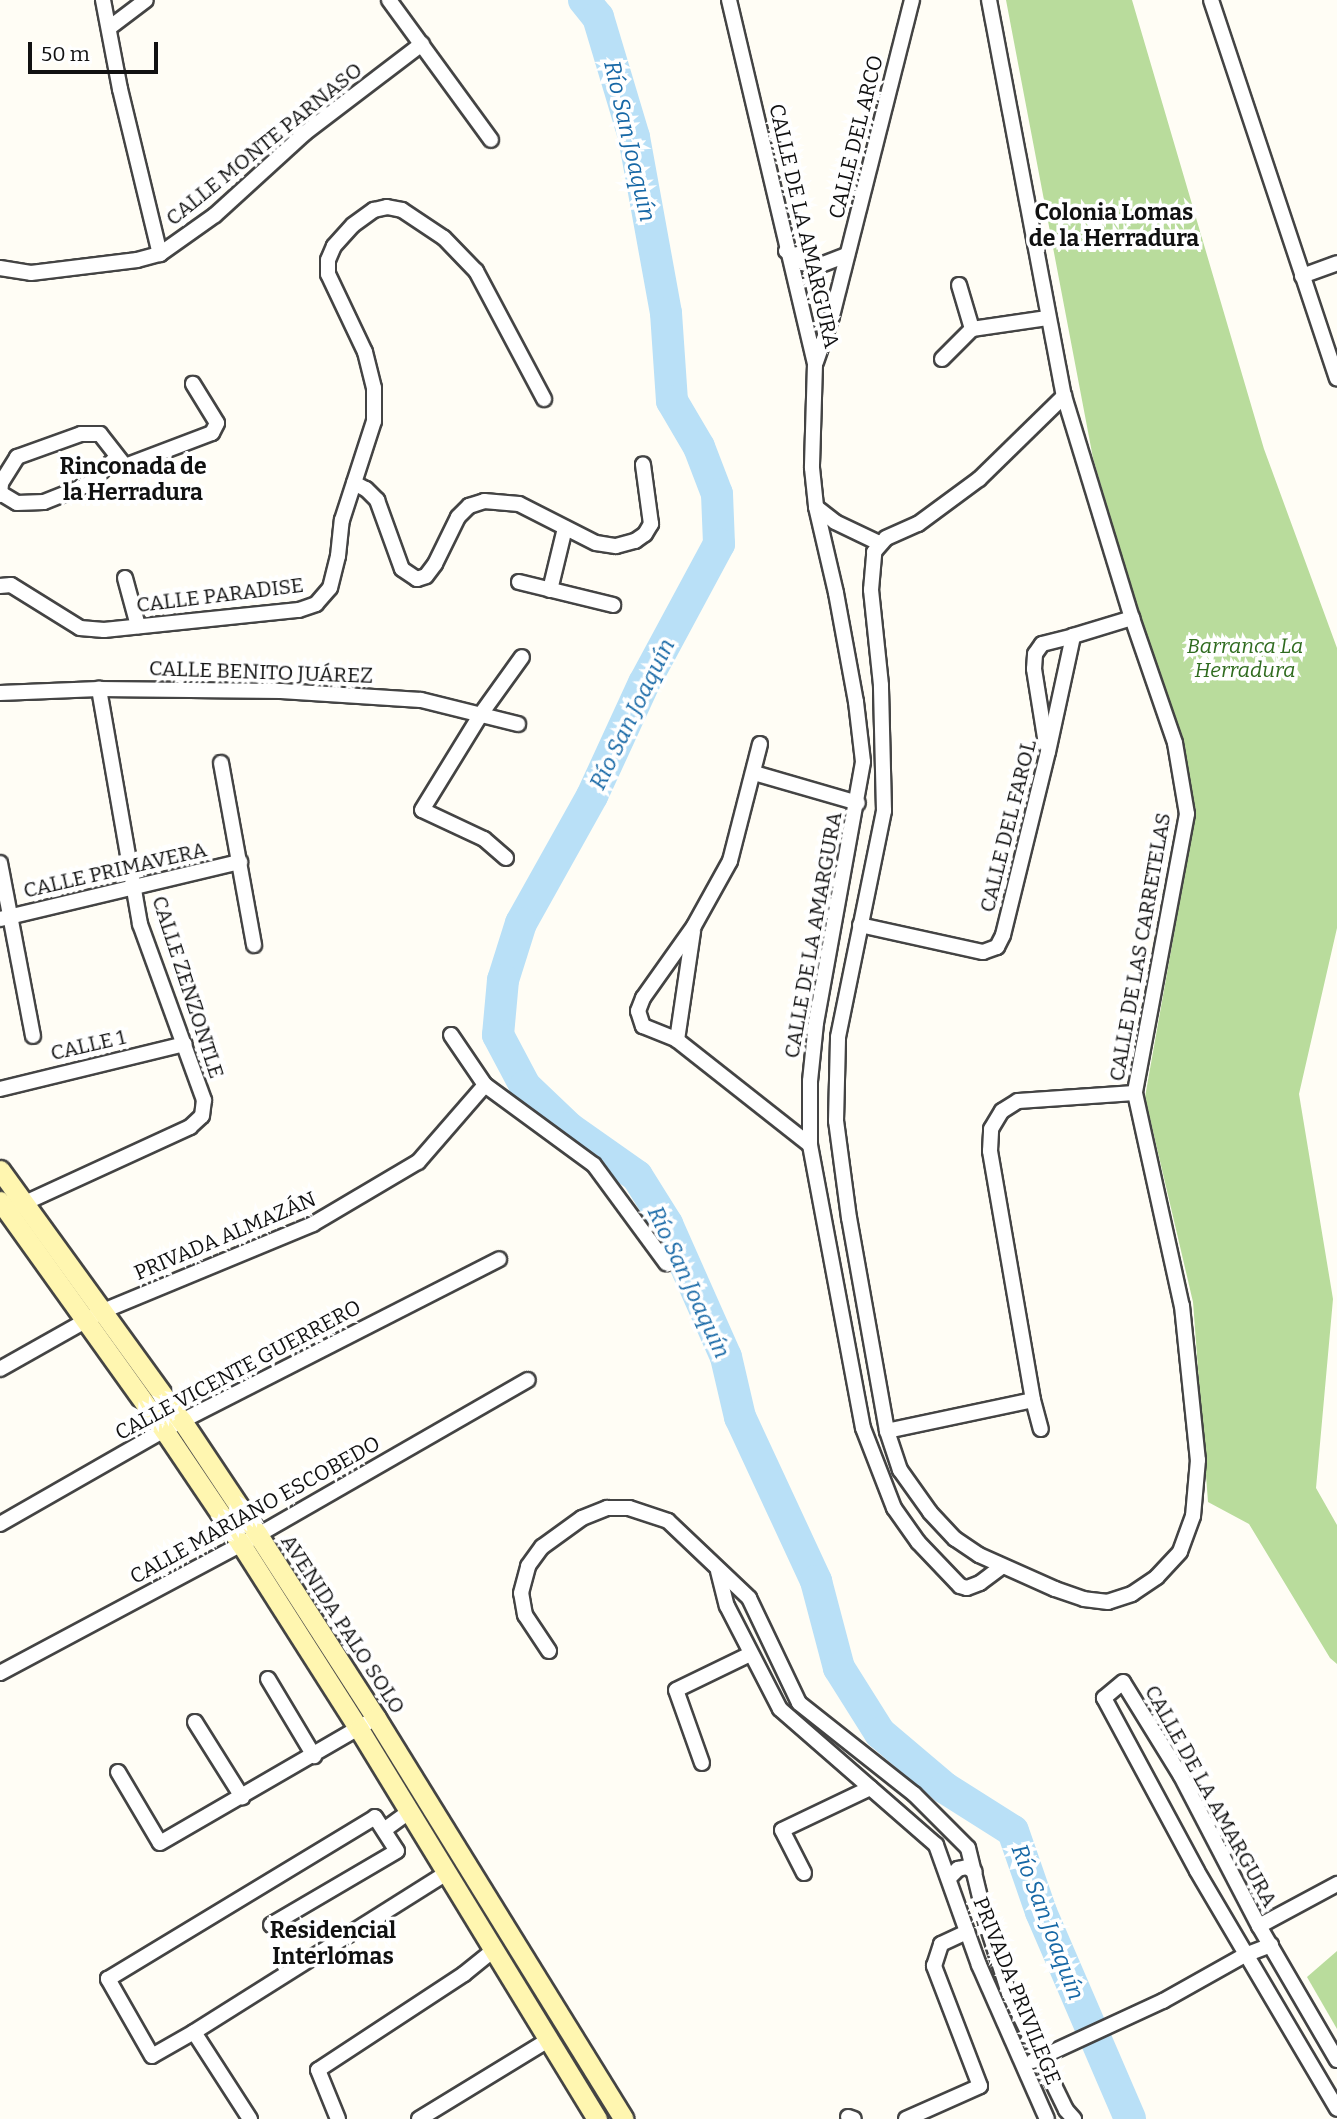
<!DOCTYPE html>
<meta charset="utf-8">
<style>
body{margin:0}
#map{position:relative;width:1337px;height:2119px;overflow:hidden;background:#fffdf5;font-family:Bitter,serif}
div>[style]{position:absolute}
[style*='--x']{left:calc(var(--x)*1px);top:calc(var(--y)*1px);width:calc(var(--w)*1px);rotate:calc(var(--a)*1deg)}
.forest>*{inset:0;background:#b9dc9c}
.river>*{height:32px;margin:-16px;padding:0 16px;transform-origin:16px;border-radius:16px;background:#b9e0f7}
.roads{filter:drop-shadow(2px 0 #444) drop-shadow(-2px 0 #444) drop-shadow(0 2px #444) drop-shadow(0 -2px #444)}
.street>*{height:14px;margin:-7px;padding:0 7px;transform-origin:7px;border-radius:7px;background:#fff}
.secondary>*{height:19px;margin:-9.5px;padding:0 9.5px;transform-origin:9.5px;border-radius:9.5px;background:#fff6b0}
span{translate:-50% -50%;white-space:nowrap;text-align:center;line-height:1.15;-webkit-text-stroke:7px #fff;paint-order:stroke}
.street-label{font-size:21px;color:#111}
.park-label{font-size:21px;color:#2f6b1f;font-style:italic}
.water-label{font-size:23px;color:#1768a6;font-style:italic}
.neighbourhood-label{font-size:23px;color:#111;font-weight:700}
.scale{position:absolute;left:28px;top:42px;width:130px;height:32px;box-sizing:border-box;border:4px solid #111;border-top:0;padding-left:9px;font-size:21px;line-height:24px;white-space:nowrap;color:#111;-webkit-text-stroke:5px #fff;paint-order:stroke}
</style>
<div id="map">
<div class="forest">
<div style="clip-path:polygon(1006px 0,1132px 0,1264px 449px,1337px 648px,1337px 928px,1299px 1094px,1333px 1299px,1316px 1488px,1337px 1525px,1337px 1664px,1330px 1658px,1249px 1524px,1208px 1502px,1193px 1302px,1145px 1097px,1196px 810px,1093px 458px)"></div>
<div style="clip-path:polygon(1337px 1951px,1337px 2029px,1307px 1977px)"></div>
</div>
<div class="river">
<div style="--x:584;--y:0;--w:22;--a:51"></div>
<div style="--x:598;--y:17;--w:125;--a:73.3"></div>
<div style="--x:634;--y:137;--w:179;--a:79.7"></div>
<div style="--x:666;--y:313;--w:88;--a:86.1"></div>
<div style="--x:672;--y:401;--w:53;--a:59.6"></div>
<div style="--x:699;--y:447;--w:50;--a:69"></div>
<div style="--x:717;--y:494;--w:50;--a:87.7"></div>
<div style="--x:719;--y:544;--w:158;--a:118.3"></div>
<div style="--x:644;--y:683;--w:124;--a:114.7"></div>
<div style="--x:592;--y:796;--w:145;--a:119.2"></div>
<div style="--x:521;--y:923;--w:60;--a:107.5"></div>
<div style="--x:503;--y:980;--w:55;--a:95.2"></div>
<div style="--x:498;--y:1035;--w:58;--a:62.1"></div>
<div style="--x:525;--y:1086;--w:61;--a:43.7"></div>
<div style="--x:569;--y:1128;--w:83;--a:35.2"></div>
<div style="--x:637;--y:1176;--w:57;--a:58"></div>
<div style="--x:667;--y:1224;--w:145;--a:66.1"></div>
<div style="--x:726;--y:1357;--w:62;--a:76.9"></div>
<div style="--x:740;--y:1417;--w:181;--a:65.1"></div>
<div style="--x:816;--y:1581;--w:90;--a:75.2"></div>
<div style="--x:839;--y:1668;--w:77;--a:57.8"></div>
<div style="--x:880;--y:1733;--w:85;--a:40.2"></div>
<div style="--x:945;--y:1788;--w:80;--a:32.3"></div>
<div style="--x:1013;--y:1831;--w:86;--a:70.9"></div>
<div style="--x:1041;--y:1912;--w:225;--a:66.7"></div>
</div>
<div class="roads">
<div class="street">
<div style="--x:103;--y:0;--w:91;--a:79.2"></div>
<div style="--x:120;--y:89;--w:170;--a:76.4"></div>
<div style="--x:389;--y:0;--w:173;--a:53.9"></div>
<div style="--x:729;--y:0;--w:374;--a:76.7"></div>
<div style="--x:815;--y:364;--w:104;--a:91.7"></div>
<div style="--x:812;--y:468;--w:39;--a:84"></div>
<div style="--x:816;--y:507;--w:88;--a:76.9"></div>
<div style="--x:836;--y:593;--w:111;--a:79.6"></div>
<div style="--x:856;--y:702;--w:60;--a:83.3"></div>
<div style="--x:863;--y:762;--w:265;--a:100.2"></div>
<div style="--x:816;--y:1023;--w:58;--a:95.9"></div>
<div style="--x:810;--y:1081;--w:64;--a:90"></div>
<div style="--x:810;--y:1145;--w:288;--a:79.4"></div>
<div style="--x:863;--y:1428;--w:86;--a:68.8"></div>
<div style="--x:894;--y:1508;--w:42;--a:54.8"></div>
<div style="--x:918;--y:1542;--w:61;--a:46.3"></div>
<div style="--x:960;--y:1586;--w:7;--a:16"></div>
<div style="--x:967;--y:1588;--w:14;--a:-21"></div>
<div style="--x:980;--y:1583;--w:26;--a:-37"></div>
<div style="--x:989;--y:0;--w:403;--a:79.3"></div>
<div style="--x:1064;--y:396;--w:232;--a:73"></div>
<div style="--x:1132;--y:618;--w:132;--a:71"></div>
<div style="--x:1175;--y:743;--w:72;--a:80.4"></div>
<div style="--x:1187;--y:814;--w:284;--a:100.6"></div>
<div style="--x:1135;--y:1093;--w:218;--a:77.6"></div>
<div style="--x:1182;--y:1306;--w:155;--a:84.1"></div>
<div style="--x:1198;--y:1460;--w:56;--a:95.1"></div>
<div style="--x:1193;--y:1516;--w:38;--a:110"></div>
<div style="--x:1180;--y:1552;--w:34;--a:133"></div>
<div style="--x:1157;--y:1577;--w:30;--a:146"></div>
<div style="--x:1132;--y:1594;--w:25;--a:162"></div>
<div style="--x:1108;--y:1602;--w:24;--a:-173"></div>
<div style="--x:1084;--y:1599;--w:31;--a:-161"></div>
<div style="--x:1055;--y:1589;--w:83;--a:-155.9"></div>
<div style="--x:979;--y:1555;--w:29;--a:-146"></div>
<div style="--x:955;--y:1539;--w:37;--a:-133"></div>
<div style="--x:930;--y:1512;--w:52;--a:-125.5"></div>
<div style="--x:900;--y:1470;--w:41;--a:-108.4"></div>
<div style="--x:887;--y:1431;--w:216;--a:-100.1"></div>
<div style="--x:849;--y:1218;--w:98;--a:-97.6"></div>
<div style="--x:836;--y:1121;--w:84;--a:-88.6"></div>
<div style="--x:838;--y:1037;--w:231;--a:-78.5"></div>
<div style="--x:884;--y:811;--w:126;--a:-91.4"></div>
<div style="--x:881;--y:685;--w:96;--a:-96"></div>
<div style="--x:871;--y:590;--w:38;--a:-85"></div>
<div style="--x:874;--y:552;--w:18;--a:-49"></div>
<div style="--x:886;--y:538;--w:35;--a:-24"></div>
<div style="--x:918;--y:524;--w:76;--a:-36.4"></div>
<div style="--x:979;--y:479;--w:119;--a:-44.3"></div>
<div style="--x:1211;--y:0;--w:399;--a:71.6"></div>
<div style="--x:109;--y:28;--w:46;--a:-37.1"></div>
<div style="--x:786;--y:251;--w:20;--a:33"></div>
<div style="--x:803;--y:262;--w:16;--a:15"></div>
<div style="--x:818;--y:266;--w:31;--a:-21"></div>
<div style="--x:0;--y:268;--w:31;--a:9"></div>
<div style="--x:31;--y:273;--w:107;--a:-7"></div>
<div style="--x:137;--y:260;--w:24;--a:-15"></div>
<div style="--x:160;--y:254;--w:67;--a:-35.3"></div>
<div style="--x:215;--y:215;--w:122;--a:-42.3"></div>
<div style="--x:305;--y:133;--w:147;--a:-37.3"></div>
<div style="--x:1302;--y:276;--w:37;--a:-20"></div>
<div style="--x:959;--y:285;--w:46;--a:73.5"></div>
<div style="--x:942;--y:359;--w:42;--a:-45"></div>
<div style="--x:972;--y:329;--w:76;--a:-8.3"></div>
<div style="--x:816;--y:362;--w:49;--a:-70.8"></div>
<div style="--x:832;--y:316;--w:326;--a:-75.8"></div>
<div style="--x:354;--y:483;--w:13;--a:27"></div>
<div style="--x:366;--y:489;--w:16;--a:45"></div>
<div style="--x:377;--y:500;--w:73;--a:70.1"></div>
<div style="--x:402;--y:569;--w:18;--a:34"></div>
<div style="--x:417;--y:579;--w:9;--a:-18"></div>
<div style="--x:426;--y:576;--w:15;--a:-53"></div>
<div style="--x:435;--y:564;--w:52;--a:-63.9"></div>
<div style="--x:458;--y:517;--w:16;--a:-45"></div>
<div style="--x:469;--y:506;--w:16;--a:-18"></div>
<div style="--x:484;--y:501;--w:35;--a:5"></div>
<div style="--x:519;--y:504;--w:86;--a:26.9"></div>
<div style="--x:596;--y:543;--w:20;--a:9"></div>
<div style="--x:616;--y:546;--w:20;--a:-15"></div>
<div style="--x:635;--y:541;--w:12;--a:-35"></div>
<div style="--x:645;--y:534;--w:12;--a:-59"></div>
<div style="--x:651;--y:524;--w:60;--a:-97.7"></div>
<div style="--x:2;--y:494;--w:17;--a:31"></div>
<div style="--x:17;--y:503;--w:27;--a:-2"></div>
<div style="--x:44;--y:502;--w:46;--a:-21.6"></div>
<div style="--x:87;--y:485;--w:40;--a:-43"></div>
<div style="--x:0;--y:495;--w:12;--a:-85"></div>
<div style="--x:1;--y:483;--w:31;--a:-58"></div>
<div style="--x:17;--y:457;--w:68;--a:-19.8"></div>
<div style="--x:81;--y:434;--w:19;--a:0"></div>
<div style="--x:100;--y:434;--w:41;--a:52"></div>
<div style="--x:125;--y:466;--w:93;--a:-20.8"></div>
<div style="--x:212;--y:433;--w:11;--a:-63"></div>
<div style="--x:217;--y:423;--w:46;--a:-121.6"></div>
<div style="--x:816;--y:507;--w:24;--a:38"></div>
<div style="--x:835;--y:522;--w:49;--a:25.5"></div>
<div style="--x:125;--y:578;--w:50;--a:74.8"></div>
<div style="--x:519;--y:582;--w:97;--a:13.7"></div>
<div style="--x:0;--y:586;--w:11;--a:-5"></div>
<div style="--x:11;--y:585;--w:81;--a:31.9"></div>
<div style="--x:80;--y:628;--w:24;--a:5"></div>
<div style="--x:104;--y:630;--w:196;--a:-5.9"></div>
<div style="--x:299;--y:610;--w:18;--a:-19"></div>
<div style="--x:316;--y:604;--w:21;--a:-49"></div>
<div style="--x:330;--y:588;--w:33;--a:-76"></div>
<div style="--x:338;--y:556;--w:36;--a:-84"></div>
<div style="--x:342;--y:520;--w:104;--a:-72.1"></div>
<div style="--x:374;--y:421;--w:33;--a:-90"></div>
<div style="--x:374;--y:388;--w:37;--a:-104"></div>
<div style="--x:365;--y:352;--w:86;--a:-115.4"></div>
<div style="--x:328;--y:274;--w:14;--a:-90"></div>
<div style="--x:328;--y:260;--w:15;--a:-67"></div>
<div style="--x:334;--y:246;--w:28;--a:-48"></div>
<div style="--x:353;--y:225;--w:26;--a:-36"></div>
<div style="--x:374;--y:210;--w:13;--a:-13"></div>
<div style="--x:387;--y:207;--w:15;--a:11"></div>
<div style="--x:402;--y:210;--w:50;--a:33.7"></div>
<div style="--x:444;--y:238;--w:46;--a:45.9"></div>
<div style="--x:476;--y:271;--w:145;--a:62"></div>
<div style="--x:550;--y:590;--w:64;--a:-76.4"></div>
<div style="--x:0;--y:693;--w:99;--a:-2.3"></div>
<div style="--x:99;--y:689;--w:182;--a:0.6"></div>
<div style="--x:281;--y:691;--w:140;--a:3.7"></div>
<div style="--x:421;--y:700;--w:100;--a:13.9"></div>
<div style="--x:760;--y:744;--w:121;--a:104.4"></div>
<div style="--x:730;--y:861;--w:74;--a:119"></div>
<div style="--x:694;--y:926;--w:88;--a:125.3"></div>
<div style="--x:643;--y:998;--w:14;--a:111"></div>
<div style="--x:638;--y:1011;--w:16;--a:72"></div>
<div style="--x:643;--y:1026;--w:37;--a:22"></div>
<div style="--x:677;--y:1040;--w:169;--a:38.3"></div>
<div style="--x:1046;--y:744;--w:76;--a:-99.1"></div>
<div style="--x:1034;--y:669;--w:15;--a:-86"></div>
<div style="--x:1035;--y:654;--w:12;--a:-55"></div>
<div style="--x:1042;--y:644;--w:32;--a:-14"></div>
<div style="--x:221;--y:763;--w:185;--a:79.7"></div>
<div style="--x:754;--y:773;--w:108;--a:16.1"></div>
<div style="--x:506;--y:858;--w:29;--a:-139"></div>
<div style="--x:484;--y:839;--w:68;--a:-154.9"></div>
<div style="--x:422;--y:810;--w:113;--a:-58.4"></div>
<div style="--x:481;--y:714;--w:70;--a:-54.3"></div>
<div style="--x:0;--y:863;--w:176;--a:79.2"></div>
<div style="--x:0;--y:919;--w:247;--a:-13.4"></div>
<div style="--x:860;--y:925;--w:126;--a:12.4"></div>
<div style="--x:983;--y:952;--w:15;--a:-20"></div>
<div style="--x:997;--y:947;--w:13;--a:-63"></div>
<div style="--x:1003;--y:935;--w:188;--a:-76.2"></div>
<div style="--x:1048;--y:752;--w:119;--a:-77.8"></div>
<div style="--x:1073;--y:636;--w:62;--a:-17"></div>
<div style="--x:451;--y:1035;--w:60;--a:55.8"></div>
<div style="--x:485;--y:1085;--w:135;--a:36.3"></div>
<div style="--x:594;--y:1165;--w:122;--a:53.7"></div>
<div style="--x:677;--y:1040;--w:110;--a:-81.6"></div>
<div style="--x:0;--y:1089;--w:190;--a:-13.7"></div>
<div style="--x:16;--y:1207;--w:192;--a:-24.7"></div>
<div style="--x:190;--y:1127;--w:16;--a:-43"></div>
<div style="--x:202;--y:1116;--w:16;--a:-83"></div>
<div style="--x:204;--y:1100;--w:187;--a:-110"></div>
<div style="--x:140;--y:924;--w:239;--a:-99.9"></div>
<div style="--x:0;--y:1369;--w:118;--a:-29.4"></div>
<div style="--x:103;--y:1311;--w:227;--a:-22.5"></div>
<div style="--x:313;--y:1224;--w:122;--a:-30.6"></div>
<div style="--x:418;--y:1162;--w:102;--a:-49"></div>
<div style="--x:1033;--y:1400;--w:30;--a:75"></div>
<div style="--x:887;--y:1431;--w:149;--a:-12"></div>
<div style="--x:1033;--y:1400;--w:253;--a:-99.8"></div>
<div style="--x:990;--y:1151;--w:22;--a:-87"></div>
<div style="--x:991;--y:1129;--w:21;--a:-59"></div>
<div style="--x:1002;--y:1111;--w:19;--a:-32"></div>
<div style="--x:1018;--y:1101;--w:117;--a:-3.9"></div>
<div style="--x:0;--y:1524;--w:189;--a:-29.8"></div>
<div style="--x:164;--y:1430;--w:376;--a:-27"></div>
<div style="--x:718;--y:1571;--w:36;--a:76"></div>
<div style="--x:727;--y:1606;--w:116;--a:62.8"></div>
<div style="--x:780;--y:1709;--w:207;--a:41.1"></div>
<div style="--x:936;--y:1845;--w:127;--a:70.3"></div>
<div style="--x:979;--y:1965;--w:168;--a:66.2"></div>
<div style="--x:549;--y:1651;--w:43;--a:-123.7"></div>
<div style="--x:525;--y:1615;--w:22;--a:-100"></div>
<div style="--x:521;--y:1593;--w:28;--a:-75"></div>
<div style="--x:528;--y:1566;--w:24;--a:-54"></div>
<div style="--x:542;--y:1547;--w:49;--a:-35.9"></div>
<div style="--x:582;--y:1518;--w:27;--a:-22"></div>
<div style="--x:607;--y:1508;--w:22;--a:0"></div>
<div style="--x:629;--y:1508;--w:41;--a:18.4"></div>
<div style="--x:668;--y:1521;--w:112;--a:43.5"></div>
<div style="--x:749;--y:1598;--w:116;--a:64.5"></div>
<div style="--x:799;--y:1703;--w:147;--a:38.4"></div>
<div style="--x:914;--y:1794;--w:76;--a:45"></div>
<div style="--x:968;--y:1848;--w:76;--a:76.3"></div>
<div style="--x:986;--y:1922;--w:75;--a:72.1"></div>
<div style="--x:1009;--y:1993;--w:130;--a:64"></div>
<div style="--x:1066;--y:2110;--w:12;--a:48"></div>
<div style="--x:0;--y:1673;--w:293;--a:-28.1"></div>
<div style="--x:258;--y:1535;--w:311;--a:-29.9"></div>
<div style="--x:268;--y:1679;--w:90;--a:59.1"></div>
<div style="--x:195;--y:1722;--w:89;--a:57.9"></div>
<div style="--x:702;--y:1763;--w:77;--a:-109.6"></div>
<div style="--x:676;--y:1690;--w:82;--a:-25.9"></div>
<div style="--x:118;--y:1772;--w:82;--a:59.4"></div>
<div style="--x:160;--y:1843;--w:250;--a:-30.1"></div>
<div style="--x:384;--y:1830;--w:31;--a:-36"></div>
<div style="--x:804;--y:1873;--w:48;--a:-117.1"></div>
<div style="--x:782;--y:1830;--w:98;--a:-25.5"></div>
<div style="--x:949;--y:1878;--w:13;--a:-45"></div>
<div style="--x:958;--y:1869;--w:9;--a:-13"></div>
<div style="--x:967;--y:1867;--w:9;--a:32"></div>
<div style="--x:1259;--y:1926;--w:89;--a:-28.3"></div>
<div style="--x:194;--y:2032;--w:298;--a:-32.2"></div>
<div style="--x:1337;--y:2060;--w:155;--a:-120.2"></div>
<div style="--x:1259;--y:1926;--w:169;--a:-117.5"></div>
<div style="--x:1181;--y:1776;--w:110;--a:-121.7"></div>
<div style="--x:1123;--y:1682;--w:25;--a:140"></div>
<div style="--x:1104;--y:1698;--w:196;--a:61.7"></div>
<div style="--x:1197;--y:1871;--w:276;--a:59.5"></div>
<div style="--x:1033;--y:2061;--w:143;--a:-24.8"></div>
<div style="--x:1163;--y:2001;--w:94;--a:-29.3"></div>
<div style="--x:1245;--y:1955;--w:28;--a:-21"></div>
<div style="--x:848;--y:2117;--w:6;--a:18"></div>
<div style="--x:250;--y:2119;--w:103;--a:-122.8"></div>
<div style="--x:194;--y:2032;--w:48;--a:150.3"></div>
<div style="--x:152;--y:2056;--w:89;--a:-119.7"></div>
<div style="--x:108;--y:1979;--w:312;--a:-31.2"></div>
<div style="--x:375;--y:1817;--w:40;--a:57.1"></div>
<div style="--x:397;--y:1851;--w:146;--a:149.6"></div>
<div style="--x:338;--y:2119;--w:53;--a:-112.2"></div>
<div style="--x:318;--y:2070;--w:175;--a:-33.3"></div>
<div style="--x:464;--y:1974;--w:36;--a:-39"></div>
<div style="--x:419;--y:2119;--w:150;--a:-31.4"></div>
<div style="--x:906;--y:2119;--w:81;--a:-24"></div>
<div style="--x:980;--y:2086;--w:129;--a:-111"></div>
<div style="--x:934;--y:1966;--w:23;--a:-72"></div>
<div style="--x:941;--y:1944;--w:29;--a:-25"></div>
</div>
<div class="secondary">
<div style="--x:0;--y:1170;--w:310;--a:54.1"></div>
<div style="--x:182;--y:1421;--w:137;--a:56.3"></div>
<div style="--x:258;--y:1535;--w:218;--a:57.2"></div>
<div style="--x:376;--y:1718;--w:471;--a:58.3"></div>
<div style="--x:0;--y:1201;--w:282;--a:54.4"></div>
<div style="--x:164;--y:1430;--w:138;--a:56"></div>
<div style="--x:241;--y:1544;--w:219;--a:57.5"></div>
<div style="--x:359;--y:1729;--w:457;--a:58.6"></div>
</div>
</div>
<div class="street-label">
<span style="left:856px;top:137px;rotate:-76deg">CALLE DEL ARCO</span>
<span style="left:264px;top:144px;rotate:-39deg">CALLE MONTE PARNASO</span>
<span style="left:804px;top:226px;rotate:77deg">CALLE DE LA AMARGURA</span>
<span style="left:220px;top:595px;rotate:-7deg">CALLE PARADISE</span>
<span style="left:261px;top:672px;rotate:2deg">CALLE BENITO JUÁREZ</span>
<span style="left:1008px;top:826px;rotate:-76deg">CALLE DEL FAROL</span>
<span style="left:115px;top:870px;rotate:-13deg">CALLE PRIMAVERA</span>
<span style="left:813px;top:935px;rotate:-80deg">CALLE DE LA AMARGURA</span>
<span style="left:1140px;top:947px;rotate:-80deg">CALLE DE LAS CARRETELAS</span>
<span style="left:188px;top:987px;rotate:72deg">CALLE ZENZONTLE</span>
<span style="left:88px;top:1045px;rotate:-13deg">CALLE 1</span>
<span style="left:225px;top:1236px;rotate:-23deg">PRIVADA ALMAZÁN</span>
<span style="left:238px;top:1370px;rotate:-28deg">CALLE VICENTE GUERRERO</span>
<span style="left:255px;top:1510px;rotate:-29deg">CALLE MARIANO ESCOBEDO</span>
<span style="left:343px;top:1624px;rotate:57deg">AVENIDA PALO SOLO</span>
<span style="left:1211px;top:1796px;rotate:61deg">CALLE DE LA AMARGURA</span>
<span style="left:1017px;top:1991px;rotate:68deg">PRIVADA PRIVILEGE</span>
</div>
<div class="park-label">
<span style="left:1245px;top:658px">Barranca La<br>Herradura</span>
</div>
<div class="water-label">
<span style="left:630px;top:141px;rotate:77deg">Río San Joaquín</span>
<span style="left:632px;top:714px;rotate:-64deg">Río San Joaquín</span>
<span style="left:689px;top:1282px;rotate:65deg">Río San Joaquín</span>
<span style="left:1048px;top:1922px;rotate:69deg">Río San Joaquín</span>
</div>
<div class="neighbourhood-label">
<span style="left:1114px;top:225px">Colonia Lomas<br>de la Herradura</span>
<span style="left:133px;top:479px">Rinconada de<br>la Herradura</span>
<span style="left:333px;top:1943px">Residencial<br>Interlomas</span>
</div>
<div class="scale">50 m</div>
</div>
